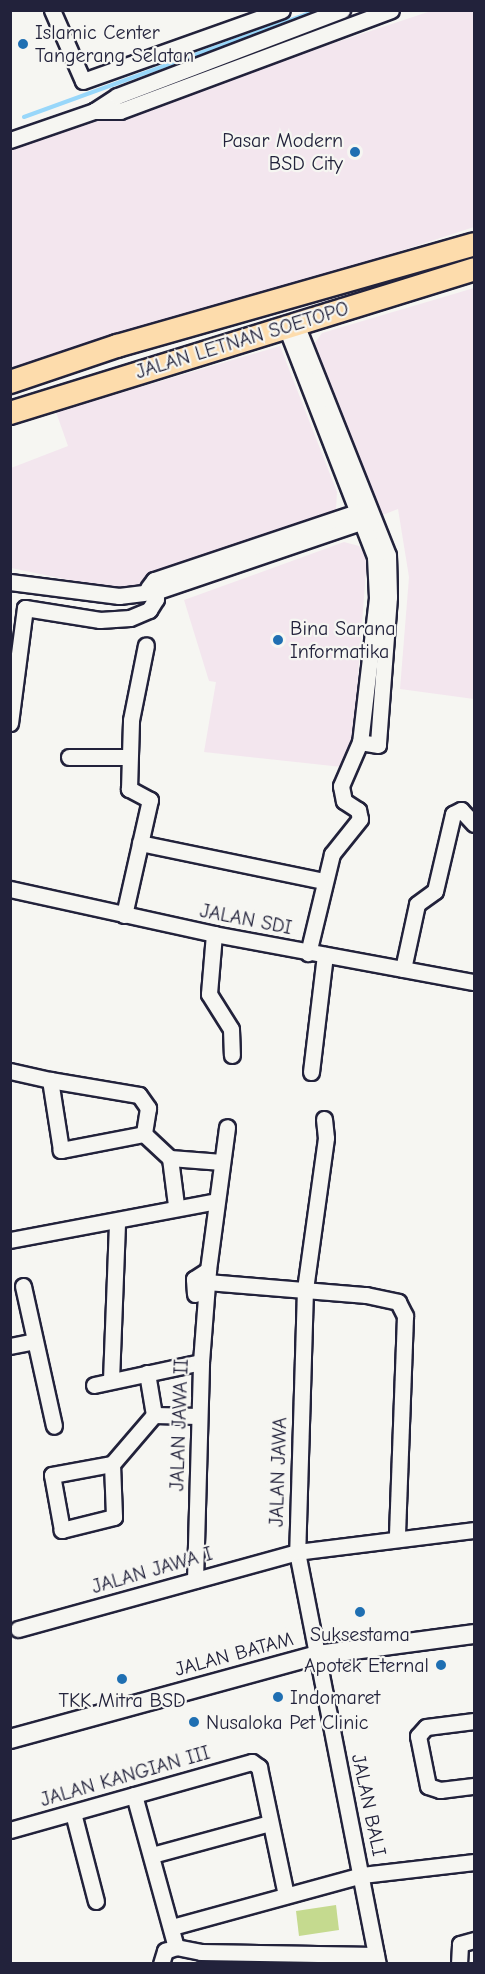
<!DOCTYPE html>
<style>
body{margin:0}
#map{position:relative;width:485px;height:1974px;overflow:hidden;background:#f6f6f2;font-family:"Comic Neue",sans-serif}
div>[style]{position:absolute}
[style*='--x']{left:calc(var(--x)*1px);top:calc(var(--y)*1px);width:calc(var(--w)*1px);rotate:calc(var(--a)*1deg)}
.built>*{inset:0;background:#f3e6ee}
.green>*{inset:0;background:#c5da8f}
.stream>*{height:4px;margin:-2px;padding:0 2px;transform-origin:2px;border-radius:2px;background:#98d7fa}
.roads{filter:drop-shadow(2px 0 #22223b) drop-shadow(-2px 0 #22223b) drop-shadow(0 2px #22223b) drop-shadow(0 -2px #22223b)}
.minor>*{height:15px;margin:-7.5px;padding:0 7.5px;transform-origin:7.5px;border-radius:7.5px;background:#f6f6f2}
.tertiary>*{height:18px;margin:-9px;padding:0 9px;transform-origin:9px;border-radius:9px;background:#f6f6f2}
.primary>*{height:22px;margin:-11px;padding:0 11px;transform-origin:11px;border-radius:11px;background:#fddcac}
.dots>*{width:16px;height:16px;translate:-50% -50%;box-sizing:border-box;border:3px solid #f6f6f2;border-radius:50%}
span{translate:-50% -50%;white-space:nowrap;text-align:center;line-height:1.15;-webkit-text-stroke:4.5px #f6f6f2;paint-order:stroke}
.poi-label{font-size:20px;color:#22223b}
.left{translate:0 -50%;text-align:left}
.right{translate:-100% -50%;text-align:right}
.street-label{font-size:20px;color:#22223b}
.frame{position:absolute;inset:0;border:12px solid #22223b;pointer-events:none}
</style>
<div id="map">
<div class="built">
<div style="clip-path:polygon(431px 11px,474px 11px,474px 227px,11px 378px,10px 150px)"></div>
<div style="clip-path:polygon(474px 288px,474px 699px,400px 689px,409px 577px,398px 509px,380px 516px,314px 357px,314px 344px,322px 333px)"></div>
<div style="clip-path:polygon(280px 346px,337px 492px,336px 510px,133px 587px,113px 589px,11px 568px,11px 468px,68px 446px,56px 412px)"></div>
<div style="clip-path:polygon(344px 542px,359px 546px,367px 558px,351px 768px,204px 752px,216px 682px,209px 681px,184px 600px)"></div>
</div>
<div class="green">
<div style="clip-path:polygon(336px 1905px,339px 1930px,299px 1936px,296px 1911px)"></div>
</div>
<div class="stream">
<div style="--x:24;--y:117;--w:313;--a:-20"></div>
</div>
<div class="roads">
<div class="minor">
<div style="--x:52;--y:10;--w:77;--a:66.4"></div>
<div style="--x:83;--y:81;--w:211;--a:-19.6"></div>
<div style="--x:94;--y:111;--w:26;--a:0"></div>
<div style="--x:120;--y:111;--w:289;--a:-20.4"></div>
<div style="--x:10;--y:140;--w:89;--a:-19"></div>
<div style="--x:94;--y:111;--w:27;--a:-33"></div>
<div style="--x:117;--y:96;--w:241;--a:-20.9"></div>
<div style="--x:296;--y:324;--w:249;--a:68.3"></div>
<div style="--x:388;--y:555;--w:42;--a:88.6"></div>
<div style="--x:389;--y:597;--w:148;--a:94.3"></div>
<div style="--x:378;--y:745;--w:18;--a:-171"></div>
<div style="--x:286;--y:327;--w:247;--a:68.8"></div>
<div style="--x:375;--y:557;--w:41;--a:87.2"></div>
<div style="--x:377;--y:598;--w:145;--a:96.7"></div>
<div style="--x:360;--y:742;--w:48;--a:113.4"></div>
<div style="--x:341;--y:786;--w:15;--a:79"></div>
<div style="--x:344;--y:801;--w:17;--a:33"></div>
<div style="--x:358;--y:810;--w:9;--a:77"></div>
<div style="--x:360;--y:819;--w:45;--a:128.7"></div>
<div style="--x:332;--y:854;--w:102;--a:103.6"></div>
<div style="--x:10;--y:582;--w:110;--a:7.3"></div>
<div style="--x:119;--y:596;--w:39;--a:-7"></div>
<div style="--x:158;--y:591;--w:226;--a:-18.8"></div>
<div style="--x:148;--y:588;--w:10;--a:-53"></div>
<div style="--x:154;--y:580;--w:224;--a:-18.5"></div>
<div style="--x:10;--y:723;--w:116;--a:-82.6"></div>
<div style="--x:25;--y:608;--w:76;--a:9.1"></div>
<div style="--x:100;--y:620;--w:30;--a:-4"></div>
<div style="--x:130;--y:618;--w:21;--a:-23"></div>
<div style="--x:149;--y:610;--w:13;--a:-58"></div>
<div style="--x:156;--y:599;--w:16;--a:-94"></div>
<div style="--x:69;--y:757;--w:59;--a:0"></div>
<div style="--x:140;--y:843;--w:188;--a:11.7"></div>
<div style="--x:10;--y:889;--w:209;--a:12.4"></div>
<div style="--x:214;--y:934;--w:264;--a:10.5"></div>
<div style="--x:124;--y:915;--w:118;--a:-77.3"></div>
<div style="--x:150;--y:800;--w:24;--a:-152"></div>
<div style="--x:129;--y:789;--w:69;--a:-88.3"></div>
<div style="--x:131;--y:720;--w:76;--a:-78.7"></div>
<div style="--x:214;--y:934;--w:60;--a:94.8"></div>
<div style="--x:209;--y:994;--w:41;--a:57.8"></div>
<div style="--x:231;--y:1029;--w:26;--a:88"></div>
<div style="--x:403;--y:969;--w:66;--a:-77.8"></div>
<div style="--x:417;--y:904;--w:22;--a:-36"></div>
<div style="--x:435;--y:891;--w:79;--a:-76.8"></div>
<div style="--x:453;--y:814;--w:9;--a:-27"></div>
<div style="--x:461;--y:810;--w:19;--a:47"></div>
<div style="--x:10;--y:1071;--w:41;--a:12.7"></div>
<div style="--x:311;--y:1072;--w:118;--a:-83.2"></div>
<div style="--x:50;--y:1080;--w:90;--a:9.6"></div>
<div style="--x:139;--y:1095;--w:16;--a:55"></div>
<div style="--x:148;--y:1108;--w:26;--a:99"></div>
<div style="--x:144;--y:1134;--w:85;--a:169.1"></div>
<div style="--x:61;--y:1150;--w:71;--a:-98.9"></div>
<div style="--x:324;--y:1119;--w:19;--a:84"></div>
<div style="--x:326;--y:1138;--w:152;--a:97.9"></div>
<div style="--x:305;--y:1289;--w:263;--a:91.7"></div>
<div style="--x:297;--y:1552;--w:420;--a:78.9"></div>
<div style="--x:144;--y:1134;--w:35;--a:43"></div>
<div style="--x:176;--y:1205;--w:47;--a:-97.3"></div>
<div style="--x:170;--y:1158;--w:52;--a:4.4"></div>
<div style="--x:10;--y:1240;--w:210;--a:-10.7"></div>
<div style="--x:207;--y:1282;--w:160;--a:4.7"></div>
<div style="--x:366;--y:1295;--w:33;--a:12"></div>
<div style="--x:398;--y:1302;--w:16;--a:63"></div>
<div style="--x:405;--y:1316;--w:223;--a:92.1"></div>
<div style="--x:23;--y:1286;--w:143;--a:77.5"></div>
<div style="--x:195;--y:1294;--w:15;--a:-94"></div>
<div style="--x:194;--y:1279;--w:17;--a:-33"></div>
<div style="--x:10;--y:1346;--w:25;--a:-11"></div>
<div style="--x:147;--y:1373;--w:43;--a:80.5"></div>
<div style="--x:111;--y:1380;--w:159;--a:-87.8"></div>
<div style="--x:94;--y:1385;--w:109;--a:-12.1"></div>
<div style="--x:112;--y:1464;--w:53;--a:87.8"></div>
<div style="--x:114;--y:1517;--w:54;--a:166"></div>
<div style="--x:62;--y:1530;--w:56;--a:-100.3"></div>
<div style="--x:52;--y:1475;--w:61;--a:-10.4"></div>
<div style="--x:112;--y:1464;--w:65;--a:-49.4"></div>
<div style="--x:154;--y:1415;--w:45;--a:1.3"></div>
<div style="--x:195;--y:1580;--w:218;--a:-88.4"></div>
<div style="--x:201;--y:1362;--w:92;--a:-85.6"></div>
<div style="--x:208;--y:1270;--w:144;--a:-82.4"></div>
<div style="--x:18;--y:1629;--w:289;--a:-15.4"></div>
<div style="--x:297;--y:1552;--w:178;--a:-7.1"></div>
<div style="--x:474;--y:1721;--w:48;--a:172.9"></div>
<div style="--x:426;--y:1727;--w:12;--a:132"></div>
<div style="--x:418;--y:1736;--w:51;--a:78.7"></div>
<div style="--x:428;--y:1786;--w:13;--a:18"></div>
<div style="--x:440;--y:1790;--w:34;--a:-7"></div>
<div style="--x:134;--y:1795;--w:158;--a:74.6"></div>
<div style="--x:176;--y:1947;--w:25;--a:11"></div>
<div style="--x:201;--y:1952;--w:175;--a:1"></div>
<div style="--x:73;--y:1813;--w:91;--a:75.4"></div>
<div style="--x:10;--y:1830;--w:251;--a:-15.7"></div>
<div style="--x:252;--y:1762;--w:9;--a:36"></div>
<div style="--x:259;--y:1767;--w:131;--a:78.1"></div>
<div style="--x:152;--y:1855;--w:122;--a:-15.2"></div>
<div style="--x:172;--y:1927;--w:197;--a:-15.3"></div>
<div style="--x:362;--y:1875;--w:113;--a:-6.6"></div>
<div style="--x:161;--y:1964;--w:14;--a:-73"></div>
<div style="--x:165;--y:1951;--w:12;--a:-20"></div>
<div style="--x:459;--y:1964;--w:20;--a:-87"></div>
<div style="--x:460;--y:1944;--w:15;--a:-16"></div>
</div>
<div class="tertiary">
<div style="--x:10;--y:1739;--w:318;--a:-15.3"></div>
<div style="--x:317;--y:1655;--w:158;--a:-7.6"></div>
</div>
<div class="primary">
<div style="--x:10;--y:382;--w:113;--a:-18.6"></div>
<div style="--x:117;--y:346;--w:371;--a:-15.9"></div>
<div style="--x:10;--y:413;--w:486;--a:-17.2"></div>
</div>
</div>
<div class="dots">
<div style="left:23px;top:44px;background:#1f6fb2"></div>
<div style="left:355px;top:152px;background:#1f6fb2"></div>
<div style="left:278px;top:640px;background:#1f6fb2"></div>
<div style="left:360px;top:1612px;background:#1f6fb2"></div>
<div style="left:441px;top:1665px;background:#1f6fb2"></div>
<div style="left:122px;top:1679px;background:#1f6fb2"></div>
<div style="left:278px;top:1697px;background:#1f6fb2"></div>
<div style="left:194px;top:1722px;background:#1f6fb2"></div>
</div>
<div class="poi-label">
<span class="left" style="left:35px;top:44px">Islamic Center<br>Tangerang Selatan</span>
<span class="right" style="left:343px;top:152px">Pasar Modern<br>BSD City</span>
<span class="left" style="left:290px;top:640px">Bina Sarana<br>Informatika</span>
<span style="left:360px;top:1634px">Suksestama</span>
<span class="right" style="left:429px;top:1665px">Apotek Eternal</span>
<span class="left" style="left:290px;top:1697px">Indomaret</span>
<span style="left:122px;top:1700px">TKK Mitra BSD</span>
<span class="left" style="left:206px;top:1722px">Nusaloka Pet Clinic</span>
</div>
<div class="street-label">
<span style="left:242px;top:340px;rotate:-17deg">JALAN LETNAN SOETOPO</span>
<span style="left:246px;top:919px;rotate:11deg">JALAN SDI</span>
<span style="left:179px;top:1425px;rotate:-88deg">JALAN JAWA II</span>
<span style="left:278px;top:1472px;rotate:-88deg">JALAN JAWA</span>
<span style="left:152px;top:1570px;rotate:-16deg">JALAN JAWA I</span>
<span style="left:234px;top:1654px;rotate:-15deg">JALAN BATAM</span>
<span style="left:125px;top:1776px;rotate:-16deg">JALAN KANGIAN III</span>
<span style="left:369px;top:1805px;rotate:78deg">JALAN BALI</span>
</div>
<div class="frame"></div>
</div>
